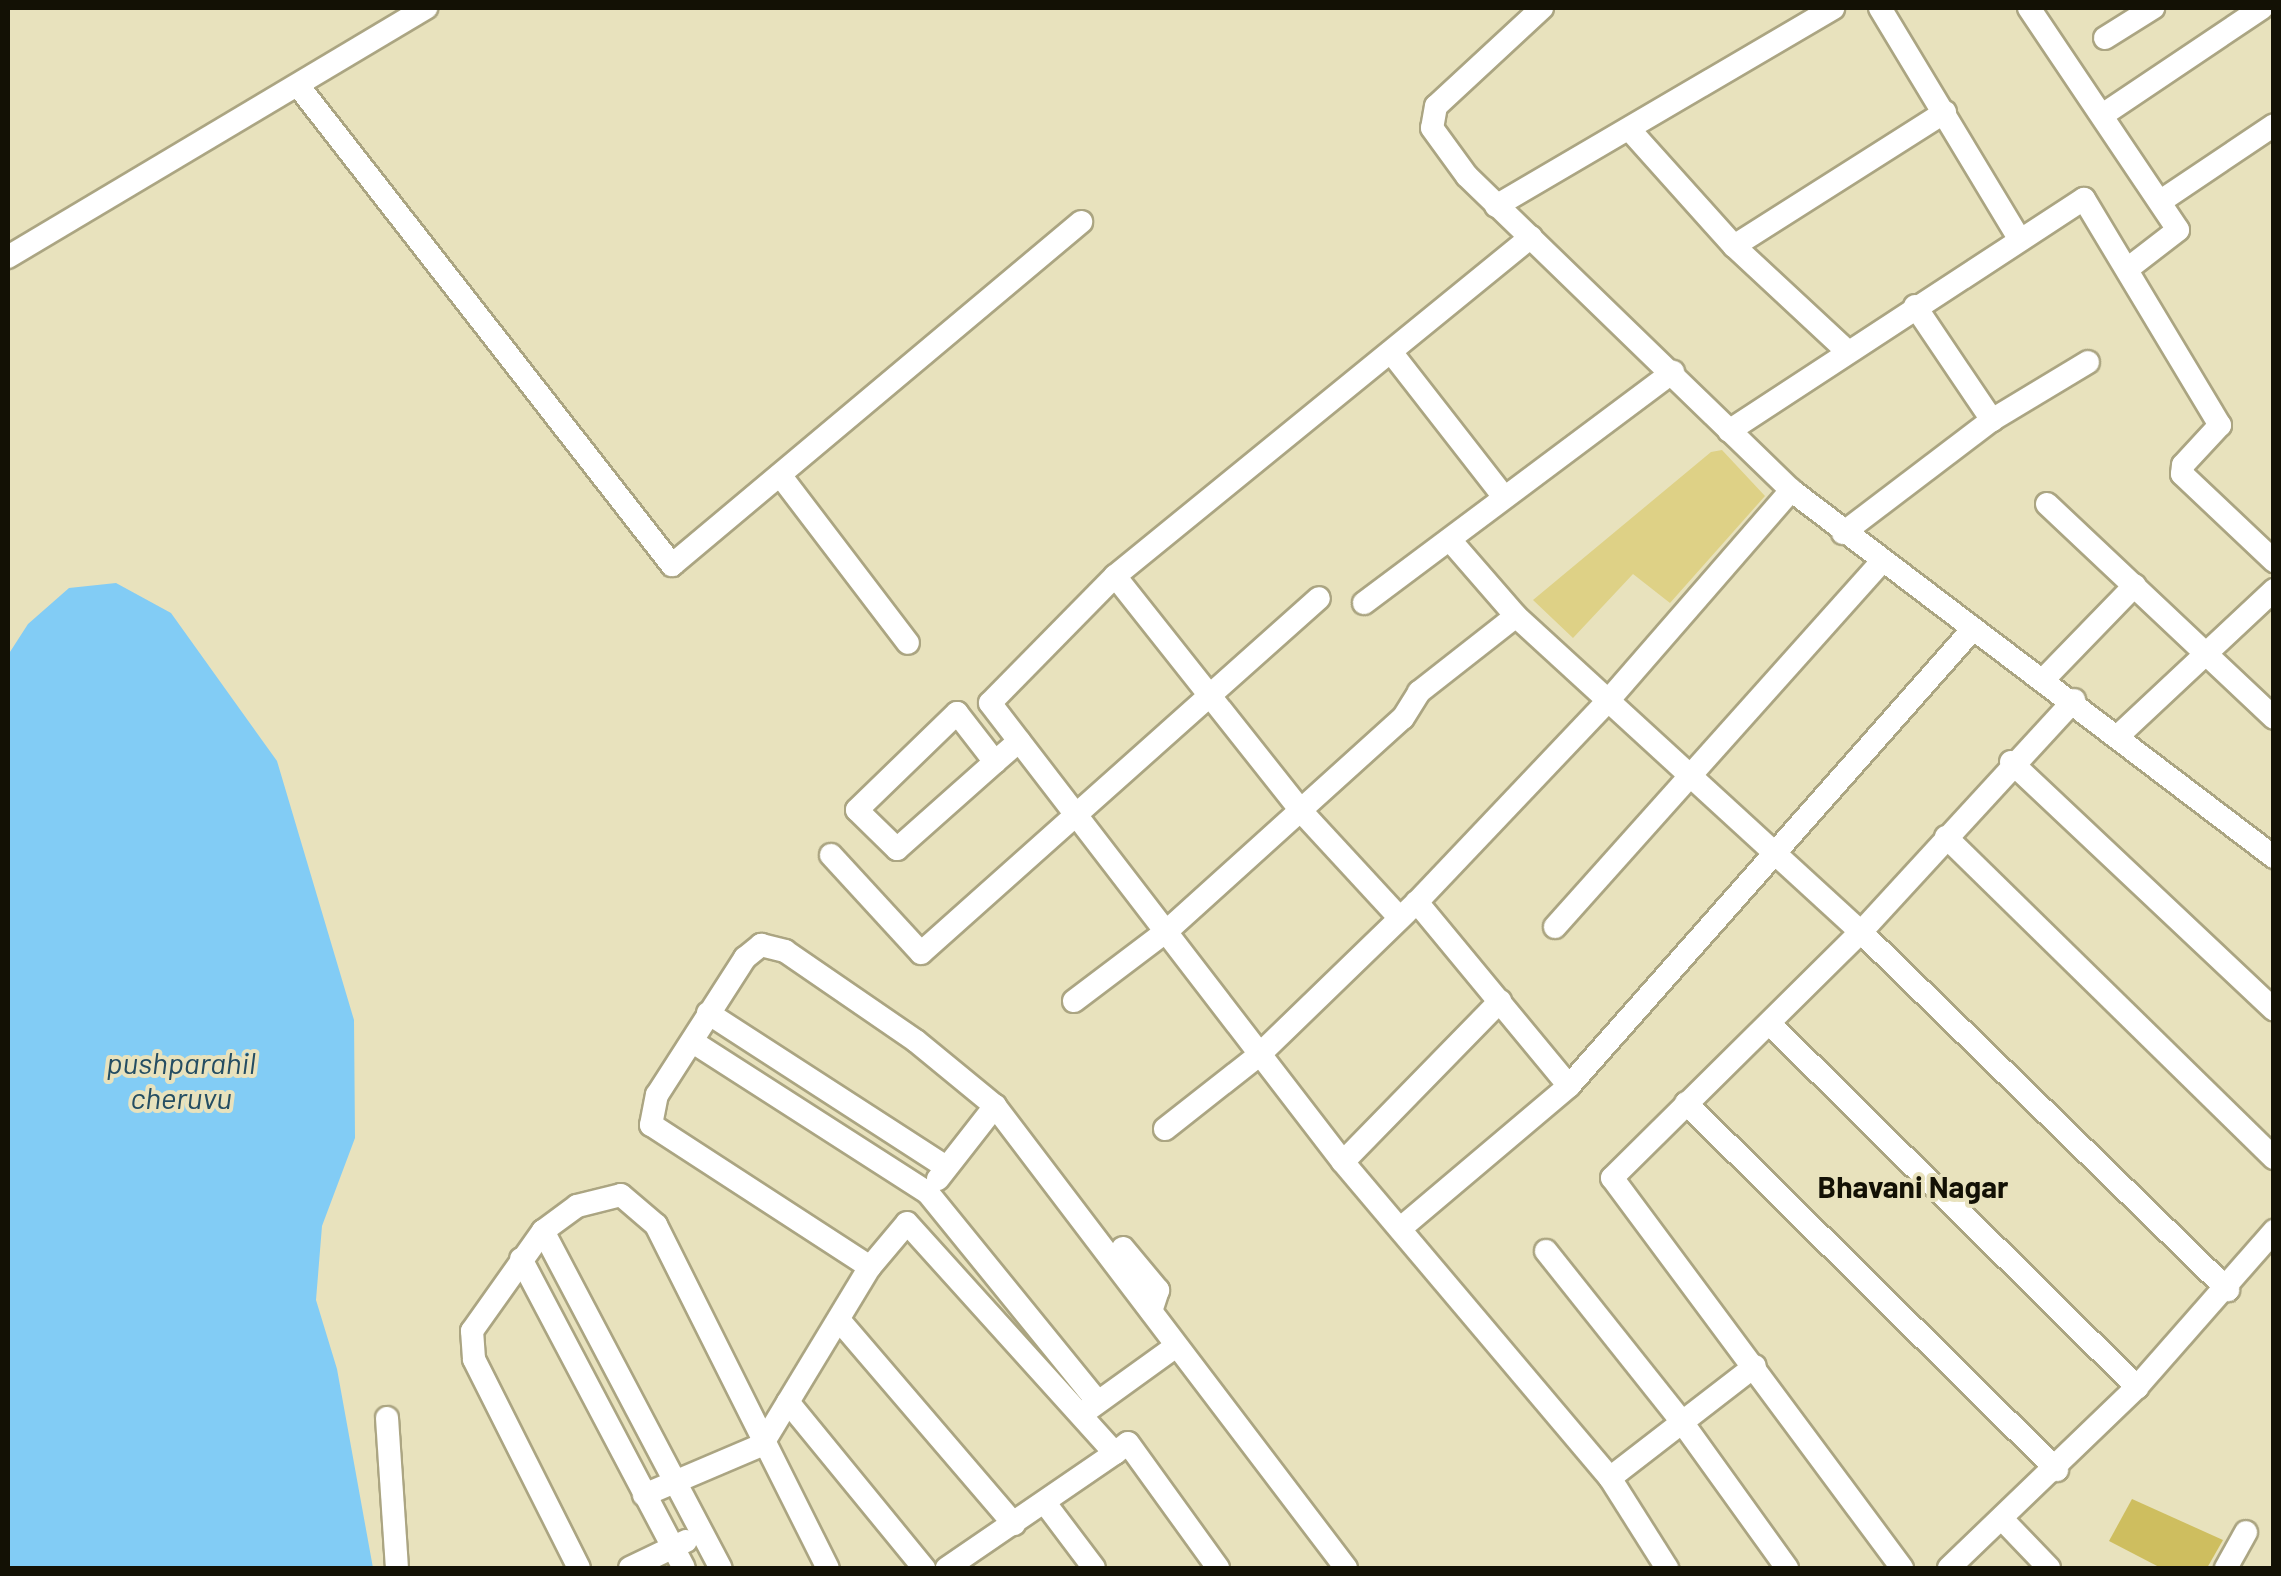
<!DOCTYPE html>
<style>
body{margin:0}
#map{position:relative;width:2281px;height:1576px;overflow:hidden;background:#e8e2bd;font-family:Barlow,sans-serif}
div>[style]{position:absolute}
[style*='--x']{left:calc(var(--x)*1px);top:calc(var(--y)*1px);width:calc(var(--w)*1px);rotate:calc(var(--a)*1deg)}
.green>*{inset:0;background:#ded186}
.water>*{inset:0;background:#82ccf5}
.building>*{inset:0;background:#cebe5f}
.roads{filter:drop-shadow(2px 0 #aba582) drop-shadow(-2px 0 #aba582) drop-shadow(0 2px #aba582) drop-shadow(0 -2px #aba582)}
.minor>*{height:22px;margin:-11px;padding:0 11px;transform-origin:11px;border-radius:11px;background:#fff}
span{translate:-50% -50%;white-space:nowrap;text-align:center;line-height:1.15;-webkit-text-stroke:8px #e8e2bd;paint-order:stroke}
.water-label{font-size:30px;color:#244d62;font-style:italic}
.neighbourhood-label{font-size:30px;color:#131105;font-weight:700}
.frame{position:absolute;inset:0;border:10px solid #131105;pointer-events:none}
</style>
<div id="map">
<div class="green">
<div style="clip-path:polygon(1722px 450px,1765px 496px,1670px 603px,1633px 574px,1573px 638px,1533px 600px,1711px 452px)"></div>
</div>
<div class="water">
<div style="clip-path:polygon(116px 583px,171px 613px,277px 761px,354px 1020px,355px 1138px,322px 1226px,316px 1300px,337px 1369px,373px 1568px,8px 1568px,8px 655px,28px 624px,69px 588px)"></div>
</div>
<div class="building">
<div style="clip-path:polygon(2132px 1499px,2223px 1540px,2207px 1568px,2161px 1568px,2109px 1541px)"></div>
</div>
<div class="roads">
<div class="minor">
<div style="--x:1542;--y:8;--w:144;--a:137.2"></div>
<div style="--x:1436;--y:106;--w:22;--a:100"></div>
<div style="--x:1432;--y:128;--w:59;--a:53.9"></div>
<div style="--x:1467;--y:176;--w:451;--a:44.1"></div>
<div style="--x:1791;--y:490;--w:607;--a:37.23"></div>
<div style="--x:1880;--y:8;--w:267;--a:58.9"></div>
<div style="--x:2029;--y:8;--w:267;--a:56.1"></div>
<div style="--x:2178;--y:230;--w:61;--a:142.4"></div>
<div style="--x:2105;--y:38;--w:57;--a:-32"></div>
<div style="--x:300;--y:88;--w:605;--a:52.05"></div>
<div style="--x:672;--y:565;--w:534;--a:-39.98"></div>
<div style="--x:2104;--y:114;--w:190;--a:-33.9"></div>
<div style="--x:1629;--y:129;--w:157;--a:48.1"></div>
<div style="--x:1734;--y:246;--w:154;--a:42.9"></div>
<div style="--x:2161;--y:201;--w:136;--a:-33.9"></div>
<div style="--x:1496;--y:206;--w:391;--a:-30.4"></div>
<div style="--x:1531;--y:237;--w:537;--a:140.82"></div>
<div style="--x:1115;--y:576;--w:178;--a:134.5"></div>
<div style="--x:990;--y:703;--w:579;--a:52.44"></div>
<div style="--x:1343;--y:1162;--w:414;--a:49.8"></div>
<div style="--x:1610;--y:1478;--w:107;--a:57.7"></div>
<div style="--x:1734;--y:246;--w:250;--a:-32.4"></div>
<div style="--x:8;--y:257;--w:487;--a:-30.8"></div>
<div style="--x:1915;--y:306;--w:138;--a:56"></div>
<div style="--x:1391;--y:352;--w:182;--a:52.1"></div>
<div style="--x:1729;--y:431;--w:424;--a:-33.2"></div>
<div style="--x:2084;--y:199;--w:264;--a:59"></div>
<div style="--x:2220;--y:425;--w:54;--a:132.8"></div>
<div style="--x:2183;--y:465;--w:9;--a:96"></div>
<div style="--x:2182;--y:474;--w:127;--a:43.4"></div>
<div style="--x:780;--y:475;--w:211;--a:52.7"></div>
<div style="--x:2047;--y:504;--w:312;--a:43.3"></div>
<div style="--x:1843;--y:533;--w:187;--a:-37.2"></div>
<div style="--x:1992;--y:420;--w:112;--a:-31.1"></div>
<div style="--x:1450;--y:540;--w:101;--a:49"></div>
<div style="--x:1516;--y:616;--w:468;--a:42.5"></div>
<div style="--x:1861;--y:932;--w:513;--a:44.29"></div>
<div style="--x:1115;--y:576;--w:301;--a:51.6"></div>
<div style="--x:1302;--y:812;--w:142;--a:47.3"></div>
<div style="--x:1364;--y:603;--w:386;--a:-36.8"></div>
<div style="--x:2045;--y:678;--w:129;--a:-45.9"></div>
<div style="--x:2118;--y:736;--w:214;--a:-43.1"></div>
<div style="--x:995;--y:762;--w:62;--a:-127.8"></div>
<div style="--x:957;--y:713;--w:139;--a:135.9"></div>
<div style="--x:857;--y:810;--w:56;--a:44.3"></div>
<div style="--x:897;--y:849;--w:131;--a:-41.6"></div>
<div style="--x:995;--y:762;--w:32;--a:-41"></div>
<div style="--x:2011;--y:762;--w:361;--a:43.3"></div>
<div style="--x:1946;--y:837;--w:459;--a:44.4"></div>
<div style="--x:831;--y:855;--w:133;--a:47.4"></div>
<div style="--x:921;--y:953;--w:533;--a:-41.73"></div>
<div style="--x:1555;--y:927;--w:488;--a:-48.2"></div>
<div style="--x:1074;--y:1001;--w:118;--a:-37.1"></div>
<div style="--x:1168;--y:930;--w:316;--a:-42.1"></div>
<div style="--x:1403;--y:718;--w:31;--a:-58"></div>
<div style="--x:1419;--y:692;--w:123;--a:-38.1"></div>
<div style="--x:708;--y:1013;--w:283;--a:32.9"></div>
<div style="--x:1769;--y:1023;--w:518;--a:44.69"></div>
<div style="--x:693;--y:1042;--w:279;--a:32.7"></div>
<div style="--x:928;--y:1193;--w:269;--a:50.9"></div>
<div style="--x:1569;--y:1086;--w:609;--a:-48.53"></div>
<div style="--x:1686;--y:1103;--w:522;--a:44.69"></div>
<div style="--x:1165;--y:1129;--w:120;--a:-38.2"></div>
<div style="--x:1259;--y:1055;--w:220;--a:-44.1"></div>
<div style="--x:1417;--y:902;--w:276;--a:-46.5"></div>
<div style="--x:1607;--y:702;--w:281;--a:-49"></div>
<div style="--x:1343;--y:1162;--w:225;--a:-45.7"></div>
<div style="--x:938;--y:1179;--w:93;--a:-52"></div>
<div style="--x:1401;--y:1228;--w:220;--a:-40.2"></div>
<div style="--x:1569;--y:1086;--w:239;--a:-129.6"></div>
<div style="--x:543;--y:1231;--w:381;--a:62.2"></div>
<div style="--x:1123;--y:1248;--w:55;--a:50.2"></div>
<div style="--x:1158;--y:1290;--w:22;--a:108"></div>
<div style="--x:1546;--y:1251;--w:218;--a:51.5"></div>
<div style="--x:1682;--y:1422;--w:180;--a:54.3"></div>
<div style="--x:521;--y:1259;--w:349;--a:62.2"></div>
<div style="--x:870;--y:1267;--w:57;--a:-49.9"></div>
<div style="--x:907;--y:1223;--w:310;--a:47.9"></div>
<div style="--x:1115;--y:1453;--w:204;--a:145.6"></div>
<div style="--x:839;--y:1320;--w:269;--a:49.4"></div>
<div style="--x:788;--y:1402;--w:215;--a:50.7"></div>
<div style="--x:1086;--y:1411;--w:111;--a:-35.8"></div>
<div style="--x:387;--y:1418;--w:150;--a:86.2"></div>
<div style="--x:1115;--y:1453;--w:16;--a:-38"></div>
<div style="--x:1128;--y:1443;--w:154;--a:54.2"></div>
<div style="--x:1610;--y:1478;--w:183;--a:-37.7"></div>
<div style="--x:644;--y:1495;--w:128;--a:-23"></div>
<div style="--x:762;--y:1445;--w:208;--a:-58.8"></div>
<div style="--x:870;--y:1267;--w:261;--a:-147"></div>
<div style="--x:651;--y:1125;--w:31;--a:-79"></div>
<div style="--x:657;--y:1095;--w:163;--a:-57.3"></div>
<div style="--x:745;--y:958;--w:21;--a:-39"></div>
<div style="--x:761;--y:945;--w:25;--a:14"></div>
<div style="--x:785;--y:951;--w:159;--a:34.5"></div>
<div style="--x:916;--y:1041;--w:102;--a:39.4"></div>
<div style="--x:995;--y:1106;--w:580;--a:52.77"></div>
<div style="--x:1045;--y:1503;--w:81;--a:53"></div>
<div style="--x:2004;--y:1521;--w:65;--a:46.2"></div>
<div style="--x:579;--y:1568;--w:234;--a:-116.7"></div>
<div style="--x:474;--y:1359;--w:28;--a:-94"></div>
<div style="--x:472;--y:1331;--w:123;--a:-54.6"></div>
<div style="--x:543;--y:1231;--w:42;--a:-36.3"></div>
<div style="--x:577;--y:1206;--w:45;--a:-14"></div>
<div style="--x:621;--y:1195;--w:46;--a:40.6"></div>
<div style="--x:656;--y:1225;--w:384;--a:63.4"></div>
<div style="--x:630;--y:1568;--w:62;--a:-25.7"></div>
<div style="--x:1902;--y:1568;--w:486;--a:-126.6"></div>
<div style="--x:1612;--y:1178;--w:350;--a:-44.7"></div>
<div style="--x:1861;--y:932;--w:315;--a:-47.4"></div>
<div style="--x:1949;--y:1568;--w:261;--a:-43.9"></div>
<div style="--x:2137;--y:1387;--w:208;--a:-48.7"></div>
<div style="--x:2226;--y:1568;--w:41;--a:-60.9"></div>
</div>
</div>
<div class="water-label">
<span style="left:181px;top:1079px">pushparahil<br>cheruvu</span>
</div>
<div class="neighbourhood-label">
<span style="left:1913px;top:1186px">Bhavani Nagar</span>
</div>
<div class="frame"></div>
</div>
